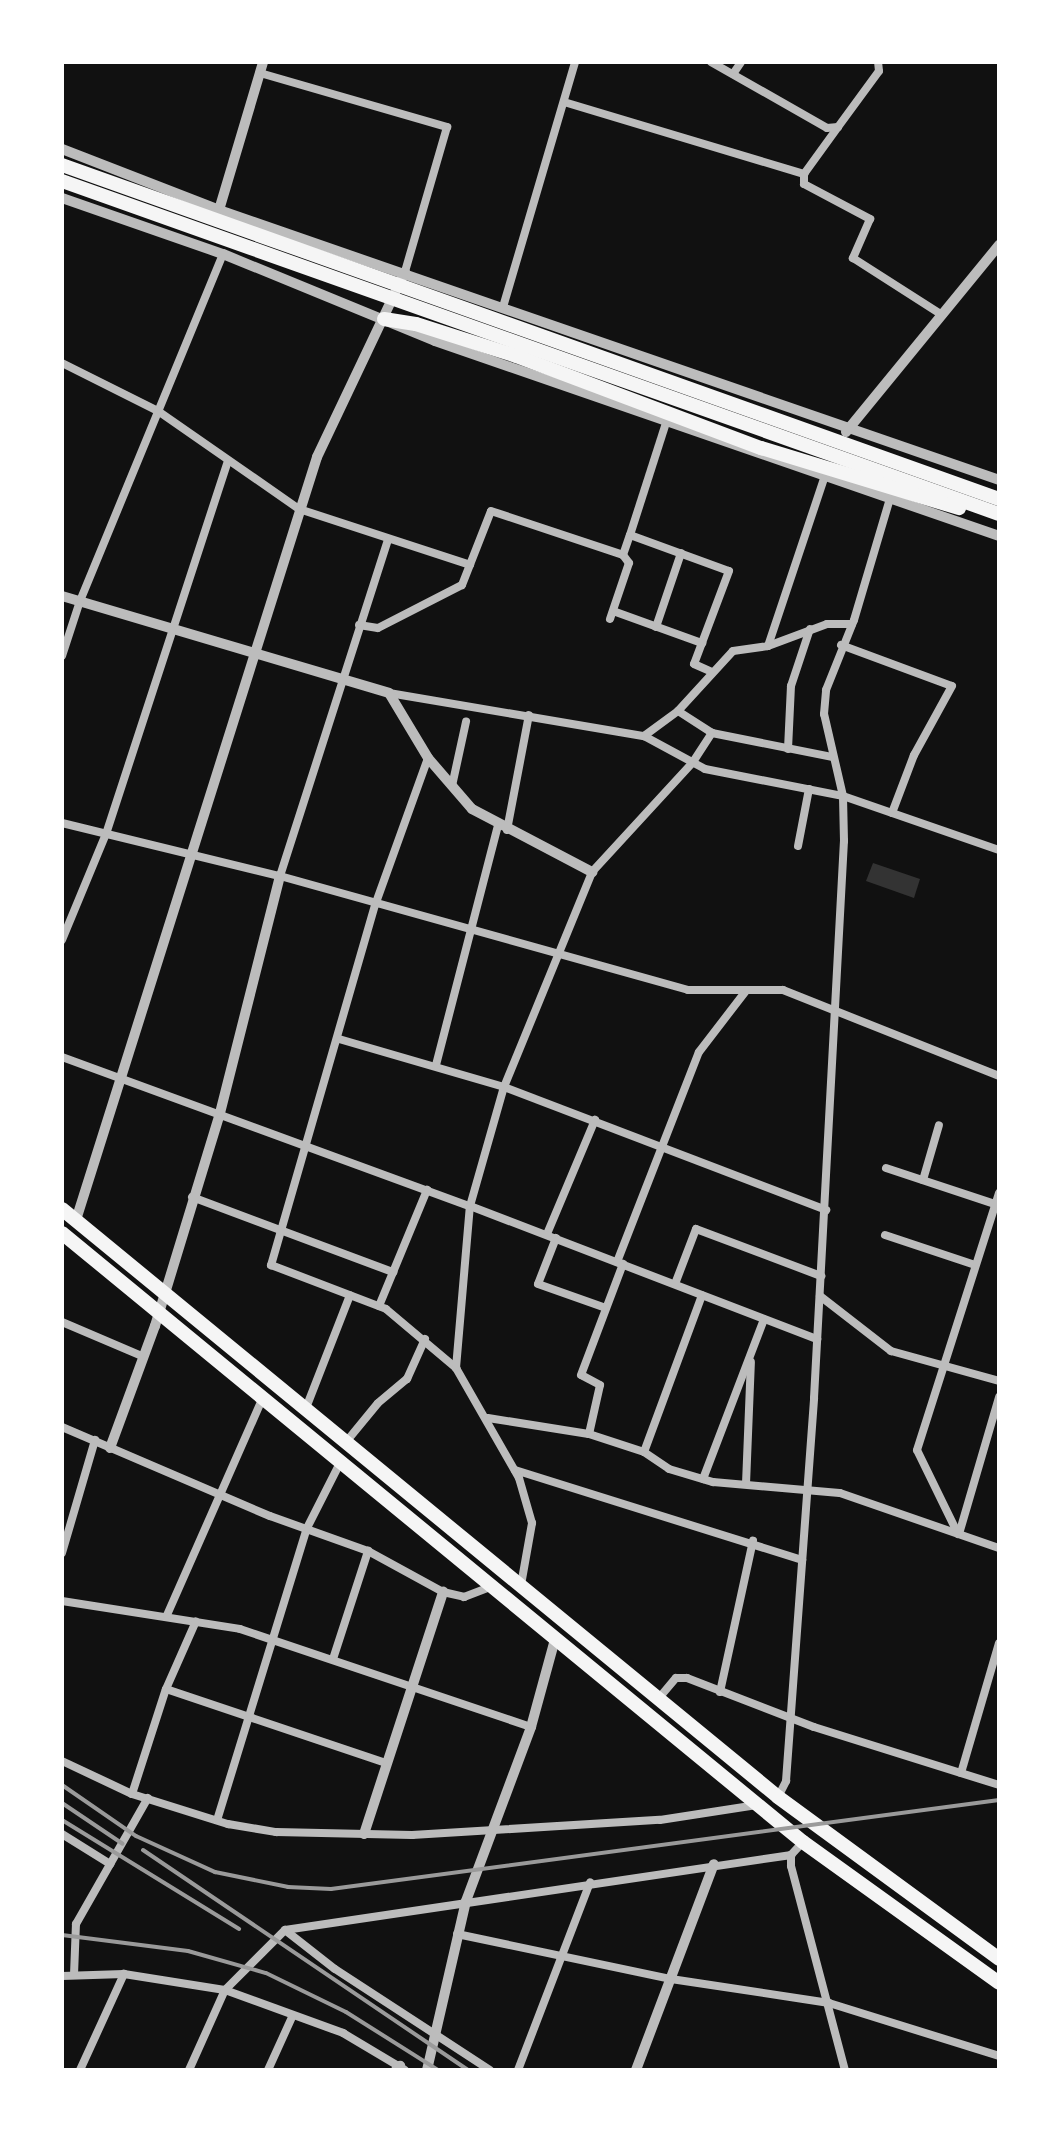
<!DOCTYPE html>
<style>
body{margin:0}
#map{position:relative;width:1061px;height:2132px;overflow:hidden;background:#111;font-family:"Titillium Web",sans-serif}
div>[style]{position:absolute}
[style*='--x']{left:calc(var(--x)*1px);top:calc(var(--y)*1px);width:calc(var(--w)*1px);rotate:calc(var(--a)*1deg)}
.water>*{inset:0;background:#333}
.minor>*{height:8px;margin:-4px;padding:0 4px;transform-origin:4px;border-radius:4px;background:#bcbcbc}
.tertiary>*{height:10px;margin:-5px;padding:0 5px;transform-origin:5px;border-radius:5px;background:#bcbcbc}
.trunk>*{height:14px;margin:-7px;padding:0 7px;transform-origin:7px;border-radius:7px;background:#f5f5f5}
.motorway>*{height:14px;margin:-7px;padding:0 7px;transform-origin:7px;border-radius:7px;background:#f5f5f5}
.rail>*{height:4px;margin:-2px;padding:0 2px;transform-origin:2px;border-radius:2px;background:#9a9a9a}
span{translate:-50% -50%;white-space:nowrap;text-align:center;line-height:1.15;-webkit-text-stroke:6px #fff;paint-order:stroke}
.frame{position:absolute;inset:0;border:64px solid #fff;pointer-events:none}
</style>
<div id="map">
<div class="water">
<div style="clip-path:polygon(873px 863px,920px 879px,914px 898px,866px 881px)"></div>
</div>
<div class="minor">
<div style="--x:711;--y:62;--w:133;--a:29.6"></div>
<div style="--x:827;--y:128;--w:11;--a:-5"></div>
<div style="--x:838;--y:127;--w:69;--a:-53.8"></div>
<div style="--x:879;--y:71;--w:9;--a:-96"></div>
<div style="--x:260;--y:73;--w:195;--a:16.1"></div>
<div style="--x:447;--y:127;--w:151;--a:106.2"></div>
<div style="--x:733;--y:74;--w:14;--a:-56"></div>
<div style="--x:564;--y:102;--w:251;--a:16.7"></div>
<div style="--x:838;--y:127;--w:58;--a:125.9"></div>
<div style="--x:804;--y:174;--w:10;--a:90"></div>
<div style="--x:804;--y:184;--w:75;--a:27.9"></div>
<div style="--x:870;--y:219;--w:43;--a:113.6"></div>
<div style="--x:853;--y:258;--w:106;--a:32.6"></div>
<div style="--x:503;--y:307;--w:255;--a:-73.6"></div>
<div style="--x:62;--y:363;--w:107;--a:26.6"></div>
<div style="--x:158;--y:411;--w:172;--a:34.8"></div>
<div style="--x:299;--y:509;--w:180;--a:18.1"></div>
<div style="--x:630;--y:535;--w:118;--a:-72.2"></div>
<div style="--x:613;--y:611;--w:95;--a:19.8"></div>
<div style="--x:610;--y:619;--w:59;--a:-71.3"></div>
<div style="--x:629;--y:563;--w:10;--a:-127"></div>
<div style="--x:359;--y:625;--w:19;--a:9"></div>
<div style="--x:378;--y:628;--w:94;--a:-27.1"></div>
<div style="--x:462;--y:585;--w:79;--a:-68.6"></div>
<div style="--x:491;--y:511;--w:139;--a:18.4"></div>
<div style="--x:623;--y:555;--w:21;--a:-71"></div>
<div style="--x:630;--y:535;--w:105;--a:20"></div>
<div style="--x:729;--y:571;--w:99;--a:110.6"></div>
<div style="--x:694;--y:664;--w:20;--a:24"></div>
<div style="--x:656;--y:627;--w:78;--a:-71.3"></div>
<div style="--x:841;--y:645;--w:118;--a:20.3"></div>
<div style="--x:952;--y:686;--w:79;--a:118.8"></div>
<div style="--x:914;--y:755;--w:62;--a:110.8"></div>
<div style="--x:768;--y:646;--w:176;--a:-71.5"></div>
<div style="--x:62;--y:656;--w:58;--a:-71.9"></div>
<div style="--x:80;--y:601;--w:375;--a:-67.6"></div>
<div style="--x:389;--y:693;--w:259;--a:9.6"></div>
<div style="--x:644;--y:736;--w:69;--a:28.4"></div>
<div style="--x:705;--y:769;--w:141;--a:11.1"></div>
<div style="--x:843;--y:796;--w:165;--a:19.1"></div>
<div style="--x:678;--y:711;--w:81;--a:-47.5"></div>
<div style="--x:733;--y:651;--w:35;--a:-8"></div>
<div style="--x:768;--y:646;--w:63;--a:-20.4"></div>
<div style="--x:827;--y:624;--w:25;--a:0"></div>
<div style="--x:644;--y:736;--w:42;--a:-36.3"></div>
<div style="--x:678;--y:711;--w:40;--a:32.9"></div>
<div style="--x:712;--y:733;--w:122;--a:11.3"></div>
<div style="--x:788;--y:749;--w:63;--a:-87.3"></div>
<div style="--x:791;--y:686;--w:60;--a:-71.6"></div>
<div style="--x:428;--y:758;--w:156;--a:109.8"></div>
<div style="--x:375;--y:905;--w:375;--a:106.1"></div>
<div style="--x:271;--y:1265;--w:123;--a:20.9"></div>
<div style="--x:386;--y:1309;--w:92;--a:40.1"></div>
<div style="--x:452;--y:786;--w:66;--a:-77.7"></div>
<div style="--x:62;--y:823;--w:224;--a:13.7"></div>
<div style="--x:280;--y:876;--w:424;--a:15.6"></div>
<div style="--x:688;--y:990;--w:95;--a:0"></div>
<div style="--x:783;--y:990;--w:232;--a:21.7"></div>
<div style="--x:507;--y:830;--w:117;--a:-79.2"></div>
<div style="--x:798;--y:846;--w:58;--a:-79.1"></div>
<div style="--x:280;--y:876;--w:354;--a:-72.2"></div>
<div style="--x:62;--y:940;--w:115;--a:-67.5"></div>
<div style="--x:106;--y:834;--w:393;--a:-71.9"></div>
<div style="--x:339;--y:1039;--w:172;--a:16.2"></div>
<div style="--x:504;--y:1087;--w:345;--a:20.9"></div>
<div style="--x:62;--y:1057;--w:434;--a:20.1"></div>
<div style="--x:470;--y:1206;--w:124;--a:-74.1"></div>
<div style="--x:504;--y:1087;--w:232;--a:-67.7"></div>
<div style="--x:592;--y:872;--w:149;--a:-47.4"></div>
<div style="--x:693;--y:762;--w:35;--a:-57"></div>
<div style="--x:436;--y:1065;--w:248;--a:-75.5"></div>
<div style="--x:886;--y:1168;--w:115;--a:18.3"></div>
<div style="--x:923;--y:1180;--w:57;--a:-73.8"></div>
<div style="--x:192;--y:1197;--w:215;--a:20.5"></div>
<div style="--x:547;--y:1234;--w:124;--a:-67.2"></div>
<div style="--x:885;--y:1235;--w:95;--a:18.4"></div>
<div style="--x:556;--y:1238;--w:49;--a:111.4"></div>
<div style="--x:538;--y:1284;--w:72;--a:19.4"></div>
<div style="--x:617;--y:1262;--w:225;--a:-68.7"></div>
<div style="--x:699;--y:1052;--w:76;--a:-52.5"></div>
<div style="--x:675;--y:1284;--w:59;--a:-69.1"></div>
<div style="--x:696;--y:1229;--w:134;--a:20.6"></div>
<div style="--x:820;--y:1296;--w:90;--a:37.8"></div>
<div style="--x:891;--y:1351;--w:112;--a:15.5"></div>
<div style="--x:379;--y:1306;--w:126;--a:-67.5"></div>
<div style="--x:62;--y:1322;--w:89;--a:23.1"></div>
<div style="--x:306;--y:1408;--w:121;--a:-68.7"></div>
<div style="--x:488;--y:1418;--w:102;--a:9"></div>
<div style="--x:589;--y:1434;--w:58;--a:18.1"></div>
<div style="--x:644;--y:1452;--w:30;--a:34"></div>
<div style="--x:669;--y:1469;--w:46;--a:16.5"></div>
<div style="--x:713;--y:1482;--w:127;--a:5"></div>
<div style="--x:840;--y:1493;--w:168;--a:19.1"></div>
<div style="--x:62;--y:1427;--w:226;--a:23.2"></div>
<div style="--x:270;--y:1516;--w:104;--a:19.7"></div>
<div style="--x:368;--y:1551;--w:85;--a:28.7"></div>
<div style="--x:443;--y:1592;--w:22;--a:13"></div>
<div style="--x:464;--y:1597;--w:30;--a:-21"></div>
<div style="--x:589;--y:1434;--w:50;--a:-77.3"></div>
<div style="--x:600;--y:1385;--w:21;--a:-152"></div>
<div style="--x:581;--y:1375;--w:119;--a:-69.3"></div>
<div style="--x:346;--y:1442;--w:50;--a:-50.6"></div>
<div style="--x:378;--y:1403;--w:38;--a:-40"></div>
<div style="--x:407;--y:1379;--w:44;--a:-65.8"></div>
<div style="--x:644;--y:1452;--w:167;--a:-69.7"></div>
<div style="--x:515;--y:1470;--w:301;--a:17.4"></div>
<div style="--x:703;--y:1479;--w:171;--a:-69.1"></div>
<div style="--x:746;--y:1484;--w:122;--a:-87.7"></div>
<div style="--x:958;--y:1534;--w:93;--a:-116"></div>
<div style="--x:917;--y:1450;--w:270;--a:-72.3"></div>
<div style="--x:959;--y:1534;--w:143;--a:-73.7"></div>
<div style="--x:62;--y:1553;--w:118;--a:-73.7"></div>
<div style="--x:521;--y:1585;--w:63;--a:-79.9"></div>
<div style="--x:532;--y:1523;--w:47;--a:-106.1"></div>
<div style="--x:519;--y:1478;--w:127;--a:-119.8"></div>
<div style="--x:456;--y:1368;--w:163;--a:-85.1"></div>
<div style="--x:470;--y:1206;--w:372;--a:21"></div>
<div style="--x:62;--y:1601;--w:180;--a:8.9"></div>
<div style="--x:240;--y:1629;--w:307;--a:18.6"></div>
<div style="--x:167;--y:1615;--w:238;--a:-66.2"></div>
<div style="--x:333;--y:1659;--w:114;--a:-72"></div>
<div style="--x:166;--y:1689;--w:232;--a:18.6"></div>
<div style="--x:720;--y:1692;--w:155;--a:-77.7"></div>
<div style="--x:659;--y:1698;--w:26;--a:-50"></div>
<div style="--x:676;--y:1678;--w:11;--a:0"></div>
<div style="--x:687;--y:1678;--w:136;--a:21.1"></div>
<div style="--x:814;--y:1727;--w:194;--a:17.4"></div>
<div style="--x:62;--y:1761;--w:77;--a:25.2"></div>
<div style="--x:132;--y:1794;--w:101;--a:17.4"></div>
<div style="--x:228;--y:1824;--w:49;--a:9.5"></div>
<div style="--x:276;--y:1832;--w:136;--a:1.3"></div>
<div style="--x:412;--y:1835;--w:248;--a:-3.5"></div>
<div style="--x:660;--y:1820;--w:98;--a:-8.8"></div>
<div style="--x:961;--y:1773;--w:135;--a:-73.7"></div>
<div style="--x:132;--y:1794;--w:110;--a:-72.1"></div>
<div style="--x:166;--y:1689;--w:74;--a:-66.2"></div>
<div style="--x:778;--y:1797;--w:18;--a:-63"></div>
<div style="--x:786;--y:1781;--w:384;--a:-85.8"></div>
<div style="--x:814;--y:1398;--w:558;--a:-86.92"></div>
<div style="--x:844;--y:841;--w:45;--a:-91.3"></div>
<div style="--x:843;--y:796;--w:84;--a:-103"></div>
<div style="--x:824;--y:714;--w:24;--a:-85"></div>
<div style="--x:826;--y:690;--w:75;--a:-68.2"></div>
<div style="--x:854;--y:620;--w:123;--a:-73.5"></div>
<div style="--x:218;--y:1817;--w:302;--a:-72.9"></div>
<div style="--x:307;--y:1528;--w:75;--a:-63.1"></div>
<div style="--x:62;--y:1834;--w:57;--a:32"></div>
<div style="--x:803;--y:1842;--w:18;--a:133"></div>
<div style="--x:791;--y:1855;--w:11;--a:90"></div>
<div style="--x:791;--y:1866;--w:211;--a:75.2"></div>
<div style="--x:285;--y:1930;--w:63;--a:38"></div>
<div style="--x:335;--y:1969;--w:185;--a:33.1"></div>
<div style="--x:457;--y:1934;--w:219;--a:11.9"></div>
<div style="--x:671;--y:1979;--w:160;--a:8.6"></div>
<div style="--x:829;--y:2003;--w:178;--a:17.3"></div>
<div style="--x:74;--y:1975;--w:51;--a:-87.8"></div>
<div style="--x:76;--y:1924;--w:145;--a:-60.3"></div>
<div style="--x:62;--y:1976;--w:62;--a:-1.8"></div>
<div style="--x:124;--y:1974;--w:102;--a:9"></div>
<div style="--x:225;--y:1990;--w:126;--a:20"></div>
<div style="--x:343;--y:2033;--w:72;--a:30.8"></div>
<div style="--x:80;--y:2070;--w:106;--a:-65.4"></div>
<div style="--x:189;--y:2070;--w:88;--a:-65.8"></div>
<div style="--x:225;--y:1990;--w:85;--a:-45"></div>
<div style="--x:285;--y:1930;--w:512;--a:-8.43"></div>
<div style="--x:268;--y:2070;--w:60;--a:-65.6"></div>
<div style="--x:518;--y:2070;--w:201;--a:-69"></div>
</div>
<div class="tertiary">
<div style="--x:62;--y:149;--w:168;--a:21.2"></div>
<div style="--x:219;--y:210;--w:825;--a:19.09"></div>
<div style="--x:62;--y:198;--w:170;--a:19.2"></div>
<div style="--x:223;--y:254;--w:229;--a:22.3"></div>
<div style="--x:435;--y:341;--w:597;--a:19.07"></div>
<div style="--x:219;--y:210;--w:154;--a:-73.4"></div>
<div style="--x:846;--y:432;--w:242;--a:-50.7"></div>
<div style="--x:62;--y:596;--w:341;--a:16.5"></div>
<div style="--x:389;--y:693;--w:76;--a:59"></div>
<div style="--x:428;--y:758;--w:67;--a:49.2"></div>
<div style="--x:472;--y:809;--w:136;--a:27.7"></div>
<div style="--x:76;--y:1220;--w:800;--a:-72.47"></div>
<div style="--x:317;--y:457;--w:205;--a:-64.6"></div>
<div style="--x:110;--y:1448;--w:130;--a:-69.8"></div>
<div style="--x:155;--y:1326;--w:219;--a:-73"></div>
<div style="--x:219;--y:1117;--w:249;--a:-75.8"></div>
<div style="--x:364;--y:1834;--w:255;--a:-71.9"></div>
<div style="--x:396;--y:2070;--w:6;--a:-45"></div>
<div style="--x:427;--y:2070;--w:173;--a:-77"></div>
<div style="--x:466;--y:1901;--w:186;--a:-69.5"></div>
<div style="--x:531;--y:1727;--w:91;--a:-74.7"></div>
<div style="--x:636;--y:2070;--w:220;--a:-69.3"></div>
</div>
<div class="trunk">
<div style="--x:62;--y:1209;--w:926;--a:39.39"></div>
<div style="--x:778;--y:1797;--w:274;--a:36.2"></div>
<div style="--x:62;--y:1233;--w:959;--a:39.42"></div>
<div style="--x:803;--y:1842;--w:241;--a:35.7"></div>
</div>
<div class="motorway">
<div style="--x:62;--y:165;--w:995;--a:19.62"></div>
<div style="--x:62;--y:181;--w:994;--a:19.56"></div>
<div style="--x:384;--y:319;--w:32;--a:9"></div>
<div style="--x:416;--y:324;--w:105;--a:17.7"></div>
<div style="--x:516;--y:356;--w:262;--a:20.6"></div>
<div style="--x:761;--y:448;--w:207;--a:16.9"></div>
</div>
<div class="rail">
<div style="--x:62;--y:1785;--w:90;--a:34.6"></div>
<div style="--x:136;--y:1836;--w:87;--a:24.5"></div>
<div style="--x:215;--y:1872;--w:75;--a:11.6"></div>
<div style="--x:288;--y:1887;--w:43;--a:2.7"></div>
<div style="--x:331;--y:1889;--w:674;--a:-7.59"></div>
<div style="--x:62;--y:1803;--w:73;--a:33.9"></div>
<div style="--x:62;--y:1820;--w:208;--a:31.6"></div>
<div style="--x:143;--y:1850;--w:392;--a:34.1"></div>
<div style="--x:62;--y:1935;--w:127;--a:7.2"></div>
<div style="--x:188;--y:1951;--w:81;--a:15.8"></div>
<div style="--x:266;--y:1973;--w:89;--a:26"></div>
<div style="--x:346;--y:2012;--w:109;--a:32.2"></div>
</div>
<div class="frame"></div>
</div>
